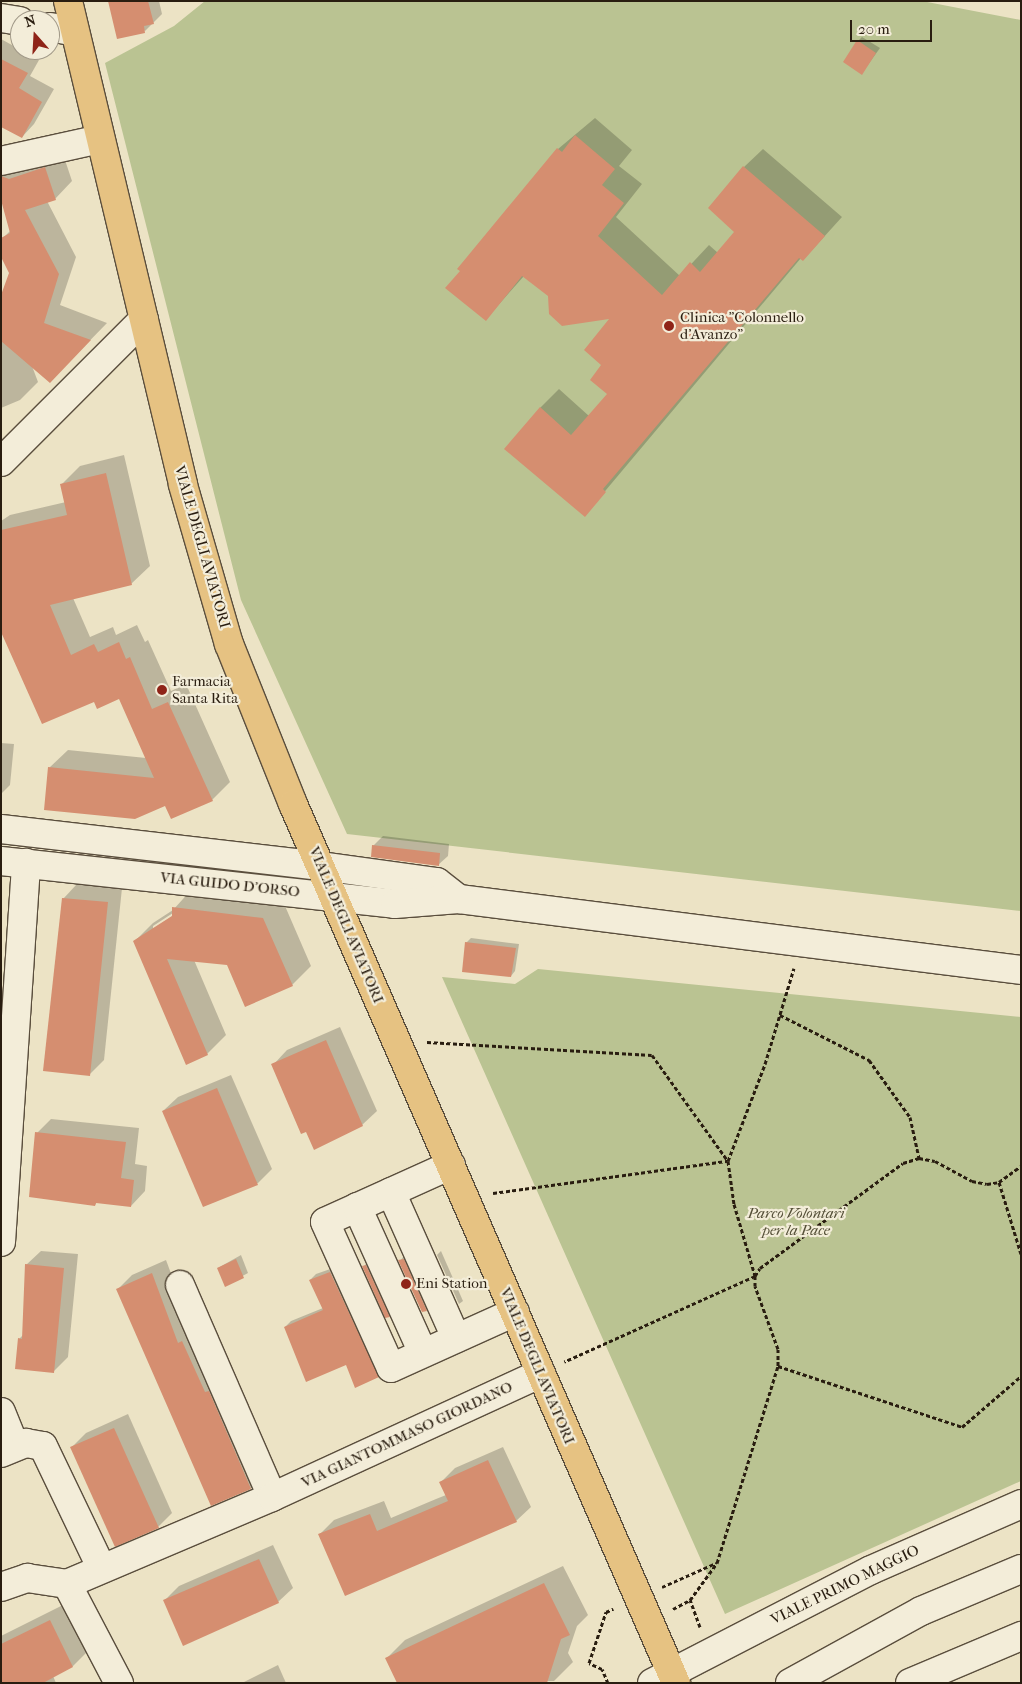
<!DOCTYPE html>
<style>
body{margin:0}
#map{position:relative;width:1022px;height:1684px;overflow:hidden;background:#ece3c5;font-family:"IM FELL French Canon",serif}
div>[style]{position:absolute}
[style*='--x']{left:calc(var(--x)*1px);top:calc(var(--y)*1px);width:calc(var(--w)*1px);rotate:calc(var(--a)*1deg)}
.green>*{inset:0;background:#bac392}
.shadow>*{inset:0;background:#0003}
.building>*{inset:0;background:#d58e70}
.path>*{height:3px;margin-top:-1.5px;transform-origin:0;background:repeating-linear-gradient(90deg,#291d10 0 4px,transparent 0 6.5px)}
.roads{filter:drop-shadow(1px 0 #5a4e3d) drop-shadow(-1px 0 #5a4e3d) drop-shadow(0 1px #5a4e3d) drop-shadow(0 -1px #5a4e3d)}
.minor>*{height:28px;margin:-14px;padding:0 14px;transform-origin:14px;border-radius:14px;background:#f3edd9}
.major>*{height:28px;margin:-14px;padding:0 14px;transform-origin:14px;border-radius:14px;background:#e6c282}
.dots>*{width:14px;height:14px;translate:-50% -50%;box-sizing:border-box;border:2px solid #f3edd9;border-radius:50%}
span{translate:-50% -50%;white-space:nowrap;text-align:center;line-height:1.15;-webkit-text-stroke:4.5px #f3edd9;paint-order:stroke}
.poi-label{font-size:15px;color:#291d10}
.left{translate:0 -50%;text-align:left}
.street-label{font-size:15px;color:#291d10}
.park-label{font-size:15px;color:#544f37;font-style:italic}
.frame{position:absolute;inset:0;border:2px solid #291d10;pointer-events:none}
.north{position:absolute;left:10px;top:10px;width:50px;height:50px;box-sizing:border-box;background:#f3edd9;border:1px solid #a29a89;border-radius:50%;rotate:341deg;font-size:14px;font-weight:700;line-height:20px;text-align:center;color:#291d10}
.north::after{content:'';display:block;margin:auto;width:18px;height:22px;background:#8f2418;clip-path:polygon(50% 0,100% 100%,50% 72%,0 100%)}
.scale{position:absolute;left:850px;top:20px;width:82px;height:22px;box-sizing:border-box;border:2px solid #291d10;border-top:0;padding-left:6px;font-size:15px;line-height:18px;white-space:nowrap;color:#291d10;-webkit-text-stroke:4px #f3edd9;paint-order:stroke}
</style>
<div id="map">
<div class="green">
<div style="clip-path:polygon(205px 1px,922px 1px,1021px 20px,1021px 911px,347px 834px,241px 600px,105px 63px,174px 26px)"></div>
<div style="clip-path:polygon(538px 969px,1021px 1017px,1021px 1481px,725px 1614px,442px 977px,515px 984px)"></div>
</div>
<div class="shadow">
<div style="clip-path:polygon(110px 1px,159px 1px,162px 14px,145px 31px)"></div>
<div style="clip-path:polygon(862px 37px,880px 48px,862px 73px,858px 41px)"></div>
<div style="clip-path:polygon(1px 39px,39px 60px,30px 76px,54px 89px,34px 124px,22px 137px,1px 125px)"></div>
<div style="clip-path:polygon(595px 118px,632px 150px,619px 166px,642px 184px,616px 217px,680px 276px,709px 245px,718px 253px,736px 231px,744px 167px,763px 149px,842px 217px,803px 260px,801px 258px,585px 515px,540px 408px,559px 389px,589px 416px,608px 394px,603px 365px,612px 317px,549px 296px,524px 276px,486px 319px,459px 269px,558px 149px)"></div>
<div style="clip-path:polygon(62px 151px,72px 181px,55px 199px,47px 201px,76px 257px,60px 305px,107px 323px,67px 364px,32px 366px,38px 382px,20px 400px,1px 408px,1px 298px,10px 273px,1px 240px,11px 230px,1px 195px,1px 169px)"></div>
<div style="clip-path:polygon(124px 455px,150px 566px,131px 584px,73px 598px,90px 637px,113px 627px,116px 635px,137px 625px,145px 642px,148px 640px,171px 691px,186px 684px,230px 782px,212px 800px,165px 804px,49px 768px,68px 750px,146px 758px,120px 698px,95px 701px,1px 628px,1px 521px,10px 515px,66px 502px,62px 484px,80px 466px)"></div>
<div style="clip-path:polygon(1px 743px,14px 744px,10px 785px,1px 794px)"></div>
<div style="clip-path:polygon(383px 836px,449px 844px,448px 856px,438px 865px,373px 846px)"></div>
<div style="clip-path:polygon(77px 884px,122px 888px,104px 1060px,90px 1074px,63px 899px)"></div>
<div style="clip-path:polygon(evenodd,192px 889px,282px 899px,311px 966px,292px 985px,228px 964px,194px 960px,226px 1035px,207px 1054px,134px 942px,153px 923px,173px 910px,192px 889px,176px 911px,177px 913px,153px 929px,153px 926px,176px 911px)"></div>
<div style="clip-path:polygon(471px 938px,519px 944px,515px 971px,511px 976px,466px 943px)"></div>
<div style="clip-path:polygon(340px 1027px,377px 1111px,362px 1125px,273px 1065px,287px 1050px)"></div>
<div style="clip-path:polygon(231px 1075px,272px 1169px,258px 1183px,204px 1206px,163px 1111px,178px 1097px)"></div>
<div style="clip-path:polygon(51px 1119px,139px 1128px,135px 1164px,147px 1166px,145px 1191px,131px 1206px,97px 1202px,95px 1205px,37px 1133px)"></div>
<div style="clip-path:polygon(41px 1251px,78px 1254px,68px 1357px,54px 1371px,19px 1339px,24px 1334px,26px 1265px)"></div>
<div style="clip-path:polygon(441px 1251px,463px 1301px,459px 1304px,437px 1255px)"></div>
<div style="clip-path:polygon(241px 1255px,248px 1273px,226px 1285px,218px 1268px)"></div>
<div style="clip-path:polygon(404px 1256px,408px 1256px,431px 1305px,426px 1310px,400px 1261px)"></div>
<div style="clip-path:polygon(166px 1260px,192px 1330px,265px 1473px,251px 1488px,212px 1504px,118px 1289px,132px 1275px)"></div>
<div style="clip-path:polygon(368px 1262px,393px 1311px,389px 1316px,364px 1266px)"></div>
<div style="clip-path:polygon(336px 1267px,384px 1371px,378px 1376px,347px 1364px,285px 1327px,291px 1321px,323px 1308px,310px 1280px,316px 1274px)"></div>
<div style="clip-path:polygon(128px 1414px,172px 1513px,158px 1527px,72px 1447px,86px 1433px)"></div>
<div style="clip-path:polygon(503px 1447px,531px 1507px,516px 1521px,345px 1595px,320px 1534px,334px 1520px,384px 1501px,391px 1518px,436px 1499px,446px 1495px,441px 1482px,455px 1468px)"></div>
<div style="clip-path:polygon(273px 1545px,293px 1588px,278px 1602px,165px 1600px,179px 1586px)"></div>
<div style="clip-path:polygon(563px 1566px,588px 1615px,577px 1626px,568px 1653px,573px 1662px,554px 1681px,398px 1683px,387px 1658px,405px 1640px)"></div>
<div style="clip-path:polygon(69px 1602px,91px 1648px,73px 1666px,53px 1676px,56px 1683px,1px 1683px,1px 1636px)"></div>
<div style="clip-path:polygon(278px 1665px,286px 1683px,242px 1683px)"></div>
</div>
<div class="building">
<div style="clip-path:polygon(108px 1px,148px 1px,154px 24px,144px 26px,145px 33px,117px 39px)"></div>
<div style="clip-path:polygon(857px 40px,876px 53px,862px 75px,843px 62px)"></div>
<div style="clip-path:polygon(1px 59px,28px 73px,19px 88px,42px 102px,22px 138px,1px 127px)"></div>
<div style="clip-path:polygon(575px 135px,615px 169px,602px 185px,624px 203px,598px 236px,662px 295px,690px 262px,700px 272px,734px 232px,708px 208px,743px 166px,825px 236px,803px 261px,799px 258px,603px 489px,606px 492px,585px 517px,504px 449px,540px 407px,571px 435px,607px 394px,590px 380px,601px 365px,584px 350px,609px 319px,562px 326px,549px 314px,548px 296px,522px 276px,486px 321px,445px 288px,460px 271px,457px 269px,557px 148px,562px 152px)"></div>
<div style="clip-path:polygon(45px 167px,56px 200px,25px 210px,59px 274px,44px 323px,91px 340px,50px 383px,1px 341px,1px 295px,9px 273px,1px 257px,1px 238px,10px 233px,1px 200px,1px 176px,9px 179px)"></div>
<div style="clip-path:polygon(106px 473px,132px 585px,50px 605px,71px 655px,94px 644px,98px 652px,119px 642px,126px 659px,130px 657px,152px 709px,168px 702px,213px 801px,171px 819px,165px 806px,135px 819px,44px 810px,48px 767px,154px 778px,119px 699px,97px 709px,94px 702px,42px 724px,1px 632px,1px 530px,67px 515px,60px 484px)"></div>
<div style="clip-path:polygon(372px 845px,440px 853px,439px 866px,371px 857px)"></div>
<div style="clip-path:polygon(62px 898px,108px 902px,90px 1076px,43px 1071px)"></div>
<div style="clip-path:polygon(172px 907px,263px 918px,293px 986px,245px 1007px,227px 965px,167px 959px,208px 1055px,186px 1065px,133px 941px,172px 916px)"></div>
<div style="clip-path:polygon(465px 942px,516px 948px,511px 977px,462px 972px)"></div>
<div style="clip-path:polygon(326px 1040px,363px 1126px,314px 1150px,306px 1132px,301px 1134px,271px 1064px)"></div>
<div style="clip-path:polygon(217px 1088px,258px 1185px,203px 1207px,162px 1111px)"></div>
<div style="clip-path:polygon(35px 1132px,126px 1142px,121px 1178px,134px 1180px,131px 1207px,96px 1203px,95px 1206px,29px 1197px)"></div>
<div style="clip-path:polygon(236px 1259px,244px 1278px,225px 1287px,217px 1268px)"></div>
<div style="clip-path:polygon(404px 1259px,427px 1311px,422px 1312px,398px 1260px)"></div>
<div style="clip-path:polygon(25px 1264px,64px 1268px,54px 1373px,15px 1369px,18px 1338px,22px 1339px)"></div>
<div style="clip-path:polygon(366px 1265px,390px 1317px,385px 1318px,362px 1266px)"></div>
<div style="clip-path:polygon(330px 1272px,379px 1377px,355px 1388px,346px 1365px,306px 1382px,284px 1327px,323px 1310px,309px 1280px)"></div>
<div style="clip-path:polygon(152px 1273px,178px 1343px,182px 1341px,205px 1392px,209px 1391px,251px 1489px,211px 1506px,116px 1289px)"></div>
<div style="clip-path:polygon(114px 1428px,159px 1528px,115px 1547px,70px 1447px)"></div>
<div style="clip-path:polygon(488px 1460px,517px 1522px,345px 1596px,318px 1534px,370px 1514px,377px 1531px,420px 1513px,448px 1501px,439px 1482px)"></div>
<div style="clip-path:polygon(259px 1559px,279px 1603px,183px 1646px,163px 1600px)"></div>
<div style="clip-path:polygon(544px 1583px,570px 1635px,561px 1639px,547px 1683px,397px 1683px,385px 1658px)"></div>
<div style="clip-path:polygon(50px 1620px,73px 1667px,43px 1683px,1px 1683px,1px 1644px)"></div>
</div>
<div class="path">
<div style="--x:780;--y:1015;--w:100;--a:26.8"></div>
<div style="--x:869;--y:1060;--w:70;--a:54.3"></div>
<div style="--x:910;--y:1117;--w:42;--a:77.6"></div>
<div style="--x:427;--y:1042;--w:225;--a:3.3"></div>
<div style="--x:652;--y:1055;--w:130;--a:54.4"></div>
<div style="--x:728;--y:1161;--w:43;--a:82.1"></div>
<div style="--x:734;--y:1204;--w:75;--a:73.7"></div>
<div style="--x:755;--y:1276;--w:209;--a:155.8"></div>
<div style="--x:999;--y:1182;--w:75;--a:73"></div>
<div style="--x:493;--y:1193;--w:237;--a:-7.8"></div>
<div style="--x:728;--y:1161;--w:104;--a:-69.1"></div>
<div style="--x:765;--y:1064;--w:100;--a:-73.2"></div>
<div style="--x:778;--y:1366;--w:194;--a:18.3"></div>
<div style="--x:962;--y:1427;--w:78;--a:-40.8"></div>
<div style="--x:662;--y:1587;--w:59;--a:-24"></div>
<div style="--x:673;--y:1609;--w:19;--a:-28"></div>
<div style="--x:700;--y:1627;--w:29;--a:-110"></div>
<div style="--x:690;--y:1600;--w:46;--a:-53.9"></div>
<div style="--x:717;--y:1563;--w:206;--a:-72.8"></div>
<div style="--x:778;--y:1366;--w:17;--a:-90"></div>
<div style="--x:778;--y:1349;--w:67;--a:-110.1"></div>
<div style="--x:755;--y:1286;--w:10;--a:-90"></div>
<div style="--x:755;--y:1276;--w:9;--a:-58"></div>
<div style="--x:760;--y:1268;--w:177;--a:-36.3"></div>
<div style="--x:903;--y:1163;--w:17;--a:-17"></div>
<div style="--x:919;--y:1158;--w:16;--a:11"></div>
<div style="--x:935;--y:1161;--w:42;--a:28.4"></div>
<div style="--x:972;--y:1181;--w:15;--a:11"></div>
<div style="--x:987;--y:1184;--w:12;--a:-9"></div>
<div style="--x:999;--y:1182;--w:27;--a:-36"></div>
<div style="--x:608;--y:1683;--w:15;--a:-113"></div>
<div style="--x:602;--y:1669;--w:14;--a:-155"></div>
<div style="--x:589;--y:1663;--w:54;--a:-71.6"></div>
<div style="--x:606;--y:1612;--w:8;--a:-23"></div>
</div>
<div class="roads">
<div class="minor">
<div style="--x:1;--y:18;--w:19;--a:9"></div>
<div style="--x:50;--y:27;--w:25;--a:11"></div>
<div style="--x:1;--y:161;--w:101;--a:-12.5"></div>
<div style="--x:1;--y:462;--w:202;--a:-45"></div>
<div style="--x:1;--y:829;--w:322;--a:6.6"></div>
<div style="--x:321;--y:866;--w:117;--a:7.9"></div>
<div style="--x:437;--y:882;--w:28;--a:38"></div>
<div style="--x:459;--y:899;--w:566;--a:7.2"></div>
<div style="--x:1;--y:861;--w:396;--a:6.2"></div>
<div style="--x:395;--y:904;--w:64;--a:-4.5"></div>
<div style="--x:451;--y:1165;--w:138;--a:155.7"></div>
<div style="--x:325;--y:1222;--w:160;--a:65.7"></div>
<div style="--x:391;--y:1368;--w:136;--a:-24.3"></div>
<div style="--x:391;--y:1192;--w:160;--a:66"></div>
<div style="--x:357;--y:1207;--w:160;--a:65.7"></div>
<div style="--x:1;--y:1242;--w:380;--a:-86.2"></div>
<div style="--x:180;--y:1285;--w:231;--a:66.5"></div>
<div style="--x:1;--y:1412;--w:37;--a:68"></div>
<div style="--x:1;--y:1453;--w:27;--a:-22"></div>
<div style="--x:26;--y:1443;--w:17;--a:10"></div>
<div style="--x:43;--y:1446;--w:136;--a:64.4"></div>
<div style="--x:67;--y:1584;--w:223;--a:-23"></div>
<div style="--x:272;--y:1497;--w:296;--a:-24.7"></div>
<div style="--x:67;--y:1584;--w:112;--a:62.3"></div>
<div style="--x:1;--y:1587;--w:28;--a:-19"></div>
<div style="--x:27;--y:1578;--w:40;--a:8.5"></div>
<div style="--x:652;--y:1683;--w:246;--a:-27.3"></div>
<div style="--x:871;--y:1570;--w:164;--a:-23.7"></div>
<div style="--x:790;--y:1683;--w:149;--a:-28.8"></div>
<div style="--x:921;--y:1611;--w:108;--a:-22.8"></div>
<div style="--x:910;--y:1683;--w:121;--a:-22.9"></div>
</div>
<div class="major">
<div style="--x:68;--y:1;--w:497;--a:76.6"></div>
<div style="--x:183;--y:485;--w:166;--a:73.9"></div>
<div style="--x:229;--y:644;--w:172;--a:68.2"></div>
<div style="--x:293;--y:804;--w:959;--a:66.46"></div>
</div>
</div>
<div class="dots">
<div style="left:669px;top:326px;background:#8f2418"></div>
<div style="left:162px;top:690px;background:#8f2418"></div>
<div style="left:406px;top:1284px;background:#8f2418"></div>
</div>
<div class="poi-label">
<span class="left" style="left:680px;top:326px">Clinica "Colonnello<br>d'Avanzo"</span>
<span class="left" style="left:172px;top:690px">Farmacia<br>Santa Rita</span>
<span class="left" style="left:416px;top:1284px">Eni Station</span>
</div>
<div class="street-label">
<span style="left:202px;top:547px;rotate:74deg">VIALE DEGLI AVIATORI</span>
<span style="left:230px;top:885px;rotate:6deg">VIA GUIDO D'ORSO</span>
<span style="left:346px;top:925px;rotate:67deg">VIALE DEGLI AVIATORI</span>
<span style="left:537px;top:1366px;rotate:67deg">VIALE DEGLI AVIATORI</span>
<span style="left:407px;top:1435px;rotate:-25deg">VIA GIANTOMMASO GIORDANO</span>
<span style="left:845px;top:1585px;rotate:-26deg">VIALE PRIMO MAGGIO</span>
</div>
<div class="park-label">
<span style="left:796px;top:1222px">Parco Volontari<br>per la Pace</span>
</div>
<div class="frame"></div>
<div class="north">N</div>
<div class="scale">20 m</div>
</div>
